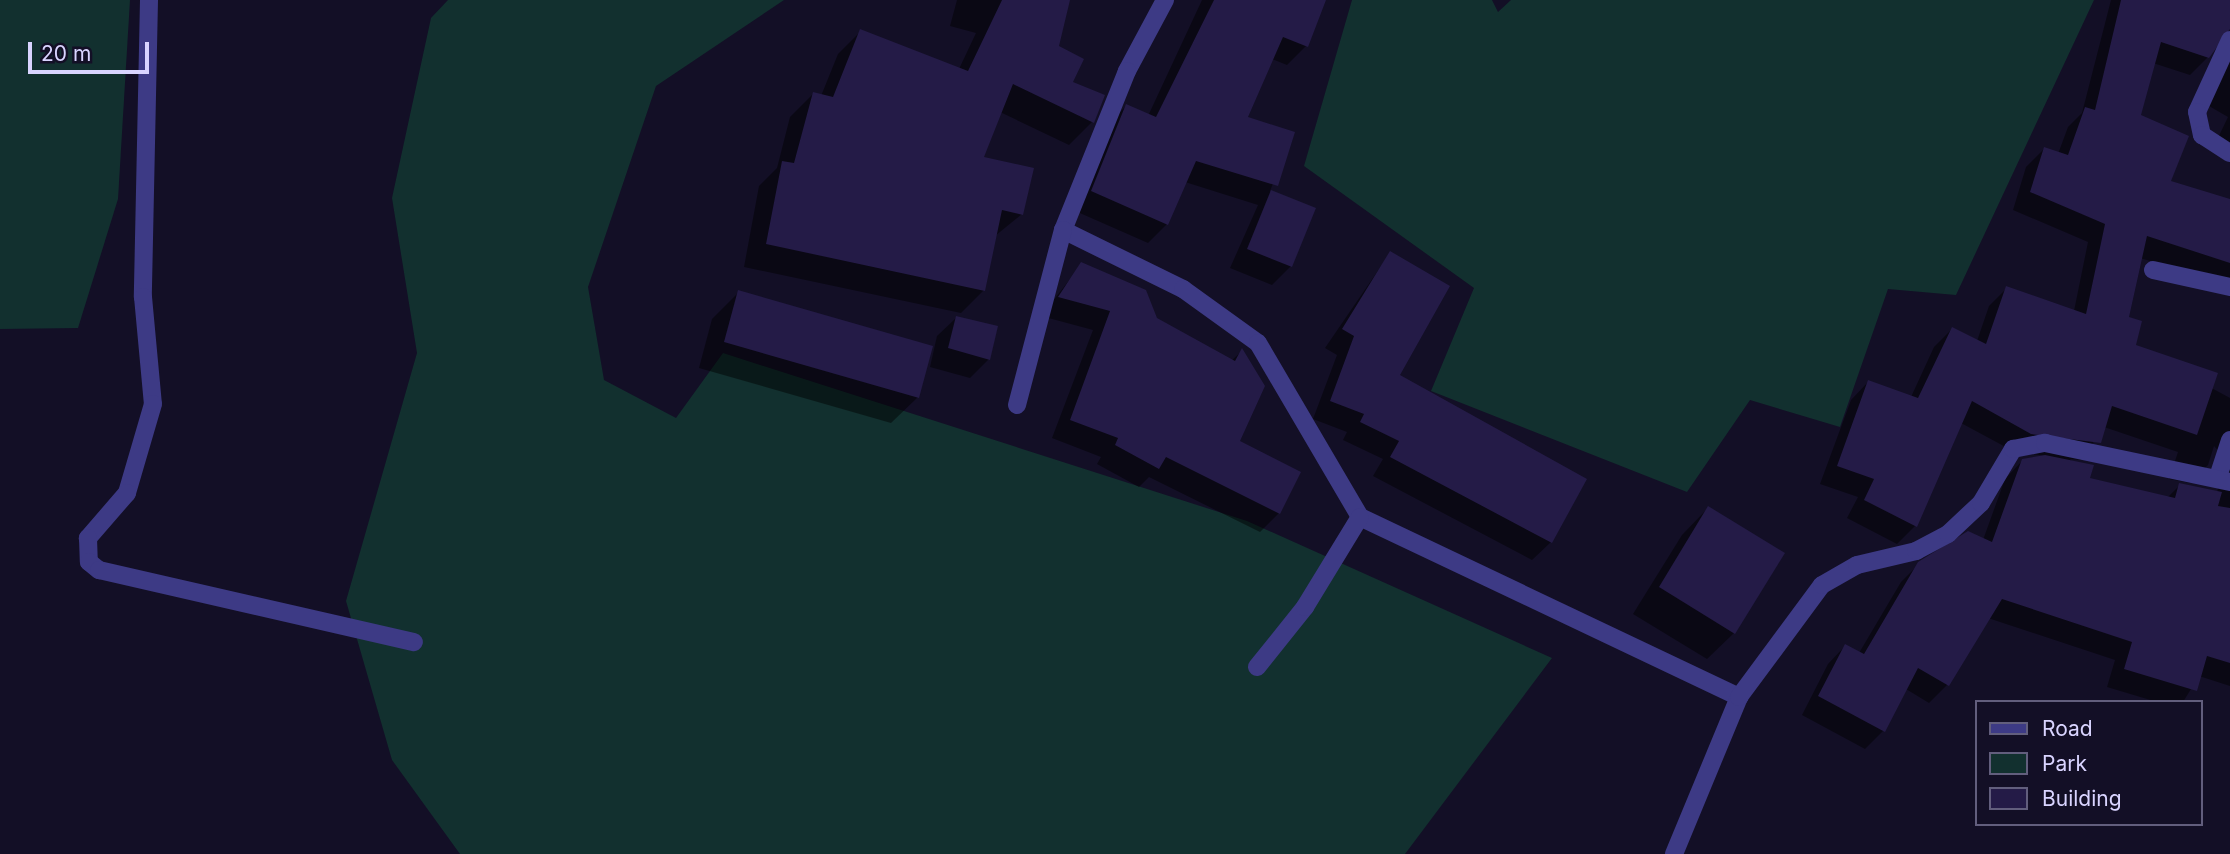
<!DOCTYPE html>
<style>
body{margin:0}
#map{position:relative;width:2230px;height:854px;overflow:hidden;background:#130f26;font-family:Inter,sans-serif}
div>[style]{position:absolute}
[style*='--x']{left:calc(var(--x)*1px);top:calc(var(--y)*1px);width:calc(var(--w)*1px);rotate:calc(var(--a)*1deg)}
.green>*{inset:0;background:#12302f}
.shadow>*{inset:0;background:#0007}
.building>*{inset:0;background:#241b47}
.minor>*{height:18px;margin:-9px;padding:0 9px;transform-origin:9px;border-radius:9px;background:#3d3a85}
span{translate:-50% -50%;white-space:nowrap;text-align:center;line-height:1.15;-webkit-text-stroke:5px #130f26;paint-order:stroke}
.legend{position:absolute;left:1975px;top:700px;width:228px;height:126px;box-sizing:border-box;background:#130f26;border:2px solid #625e7d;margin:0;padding:9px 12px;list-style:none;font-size:21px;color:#d9d4ff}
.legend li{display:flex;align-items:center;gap:14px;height:35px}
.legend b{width:35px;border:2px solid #625e7d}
.scale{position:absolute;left:28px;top:42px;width:121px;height:32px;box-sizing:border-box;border:4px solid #d9d4ff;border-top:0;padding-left:9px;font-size:21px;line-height:24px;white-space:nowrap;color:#d9d4ff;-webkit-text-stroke:5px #130f26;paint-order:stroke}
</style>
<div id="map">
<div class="green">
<div style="clip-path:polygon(0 0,130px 0,118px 199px,78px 328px,0 329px)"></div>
<div style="clip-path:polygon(448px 0,784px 0,656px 86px,588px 287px,604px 380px,676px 418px,723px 353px,1247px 521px,1552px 658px,1405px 854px,460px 854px,392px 760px,346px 601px,417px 353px,392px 198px,431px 18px)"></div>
<div style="clip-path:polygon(1352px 0,1492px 0,1498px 12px,1511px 0,2094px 0,1956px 295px,1888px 289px,1840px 427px,1750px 400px,1687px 492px,1431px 391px,1474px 288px,1304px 166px)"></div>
</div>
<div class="shadow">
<div style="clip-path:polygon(957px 0,1068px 0,1056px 47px,1071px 83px,1103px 96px,1092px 122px,1069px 145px,1000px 112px,982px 158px,1022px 214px,995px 236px,984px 290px,961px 313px,744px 267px,759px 186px,777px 168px,790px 117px,813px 94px,821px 96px,838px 54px,861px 31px,959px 69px,976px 33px,950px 26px)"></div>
<div style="clip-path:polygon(1202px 0,1322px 0,1306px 46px,1287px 65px,1272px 59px,1246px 119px,1293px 133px,1270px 191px,1291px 266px,1272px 285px,1230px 268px,1258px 205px,1185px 182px,1167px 224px,1148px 243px,1073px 210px,1107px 125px,1126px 106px,1148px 116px)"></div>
<div style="clip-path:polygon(evenodd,2111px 0,2214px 0,2208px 57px,2190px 75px,2153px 63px,2138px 116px,2169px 182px,2230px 203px,2230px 284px,2140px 258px,2126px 319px,2134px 346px,2230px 398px,2230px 686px,2199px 676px,2183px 702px,2157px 702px,2107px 687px,2115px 660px,1988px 618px,1947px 685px,1929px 703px,1906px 689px,1883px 731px,1865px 749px,1802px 715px,1828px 664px,1845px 646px,1859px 653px,1901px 582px,1919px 564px,1983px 540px,2005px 479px,2023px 460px,2045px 456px,2013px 451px,1961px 423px,1915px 526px,1897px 544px,1847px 518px,1858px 497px,1820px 484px,1851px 400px,1868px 382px,1911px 397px,1934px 347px,1952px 329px,1977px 341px,1989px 306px,2007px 288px,2074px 311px,2088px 242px,2013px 210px,2026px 167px,2044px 149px,2058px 154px,2068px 127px,2082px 113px,2111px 0,2104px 427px,2178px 452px,2169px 479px,2190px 483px,2208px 465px,2214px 446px,2224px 457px,2217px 493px,2180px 485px,2167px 498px,2087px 479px,2070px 459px,2081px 460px,2104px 427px)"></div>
<div style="clip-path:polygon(2230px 59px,2230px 149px,2216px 142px,2228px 117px,2209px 106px)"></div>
<div style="clip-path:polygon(1390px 253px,1398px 375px,1551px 542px,1532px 560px,1373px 476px,1383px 459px,1343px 440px,1347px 432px,1313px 419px,1337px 355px,1325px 348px)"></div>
<div style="clip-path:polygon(1082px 264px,1156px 319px,1231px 361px,1242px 351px,1238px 442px,1279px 513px,1260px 532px,1149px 477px,1139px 487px,1097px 464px,1101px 457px,1052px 438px,1093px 330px,1041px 316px)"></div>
<div style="clip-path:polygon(739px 292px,918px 397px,891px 423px,699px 368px,712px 319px)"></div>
<div style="clip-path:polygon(956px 318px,989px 359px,970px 378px,930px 367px,937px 336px)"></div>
<div style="clip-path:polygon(1708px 508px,1734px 633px,1707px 659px,1633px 614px,1682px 535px)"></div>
</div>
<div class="building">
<div style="clip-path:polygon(1002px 0,1070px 0,1059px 46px,1084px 59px,1073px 82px,1105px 95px,1094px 123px,1013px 84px,984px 157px,1034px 168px,1023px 215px,1002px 210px,985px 291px,766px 244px,782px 161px,794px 163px,813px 92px,833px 97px,860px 29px,968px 71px)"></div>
<div style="clip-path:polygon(1214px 0,1326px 0,1308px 47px,1283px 37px,1248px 117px,1295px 132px,1278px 186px,1196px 161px,1168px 225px,1091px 191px,1126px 104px,1156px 117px)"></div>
<div style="clip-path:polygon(2121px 0,2230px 0,2230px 29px,2209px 58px,2161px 42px,2141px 115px,2189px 136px,2171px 181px,2230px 199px,2230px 263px,2147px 236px,2129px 317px,2142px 321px,2136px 345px,2218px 373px,2197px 435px,2112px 406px,2101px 443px,2031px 434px,1972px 401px,1917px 527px,1864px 500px,1874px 479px,1837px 466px,1868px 380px,1918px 398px,1952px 327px,1986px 344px,2006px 286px,2086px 314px,2105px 224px,2030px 192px,2044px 147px,2068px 155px,2085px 107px,2095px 110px)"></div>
<div style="clip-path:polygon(1271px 190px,1316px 208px,1292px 267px,1247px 249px)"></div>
<div style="clip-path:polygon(1390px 251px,1450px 286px,1400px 375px,1587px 479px,1552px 543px,1390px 457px,1399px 441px,1360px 422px,1364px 414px,1330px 401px,1354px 336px,1342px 329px)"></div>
<div style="clip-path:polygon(1081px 262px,1146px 290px,1157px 318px,1235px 361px,1242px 348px,1265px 386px,1240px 441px,1301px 472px,1280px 514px,1166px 457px,1159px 469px,1115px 445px,1118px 438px,1070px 420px,1110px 311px,1058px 297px)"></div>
<div style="clip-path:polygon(738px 290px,933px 346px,919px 398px,724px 342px)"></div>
<div style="clip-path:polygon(956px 316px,998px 326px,990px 360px,948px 348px)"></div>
<div style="clip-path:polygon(2045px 455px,2094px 465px,2090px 478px,2175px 498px,2179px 483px,2222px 492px,2218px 506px,2230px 508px,2230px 663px,2207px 656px,2197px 691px,2124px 669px,2132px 642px,2002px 599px,1949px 686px,1918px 668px,1885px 732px,1818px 696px,1845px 644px,1864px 654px,1918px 562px,1968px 531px,1992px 542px,2022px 459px)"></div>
<div style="clip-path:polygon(1708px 506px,1785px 553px,1735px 634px,1659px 587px)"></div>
</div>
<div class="minor">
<div style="--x:149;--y:0;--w:297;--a:91.2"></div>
<div style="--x:143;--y:297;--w:107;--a:84.7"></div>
<div style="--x:153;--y:404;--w:93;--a:106.3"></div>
<div style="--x:127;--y:493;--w:60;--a:130.9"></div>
<div style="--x:88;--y:538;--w:24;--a:88"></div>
<div style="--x:89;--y:562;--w:13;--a:39"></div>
<div style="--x:99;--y:570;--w:323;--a:12.9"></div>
<div style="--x:1165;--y:0;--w:81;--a:118.2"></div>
<div style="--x:1127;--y:71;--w:171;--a:111.9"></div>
<div style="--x:1063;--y:230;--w:134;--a:26.2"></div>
<div style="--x:1183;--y:289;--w:92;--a:35.8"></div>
<div style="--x:1258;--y:343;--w:202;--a:59.6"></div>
<div style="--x:1360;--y:517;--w:420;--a:25.4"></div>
<div style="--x:2230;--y:40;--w:79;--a:114.6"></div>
<div style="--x:2197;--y:112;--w:24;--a:78"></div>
<div style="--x:2202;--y:135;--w:33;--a:33"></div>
<div style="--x:2153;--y:270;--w:79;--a:12.4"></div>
<div style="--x:1017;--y:405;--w:181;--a:-75.3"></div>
<div style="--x:2218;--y:477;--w:39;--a:-72"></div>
<div style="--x:1257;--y:667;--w:77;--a:-51.3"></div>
<div style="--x:1305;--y:607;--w:105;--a:-58.6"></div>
<div style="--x:1674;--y:854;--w:170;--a:-67.5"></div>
<div style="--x:1739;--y:697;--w:139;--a:-53.5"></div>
<div style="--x:1822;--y:585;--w:40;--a:-29.7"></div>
<div style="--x:1857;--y:565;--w:61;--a:-13.3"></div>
<div style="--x:1916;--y:551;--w:36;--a:-28"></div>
<div style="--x:1948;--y:534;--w:45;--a:-43.2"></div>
<div style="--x:1981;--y:503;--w:63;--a:-59.3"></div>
<div style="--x:2013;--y:449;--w:33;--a:-11"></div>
<div style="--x:2045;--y:443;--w:189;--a:11.9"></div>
</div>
<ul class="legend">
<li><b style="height:9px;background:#3d3a85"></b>Road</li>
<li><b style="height:19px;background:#12302f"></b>Park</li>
<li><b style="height:19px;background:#241b47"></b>Building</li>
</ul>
<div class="scale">20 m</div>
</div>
